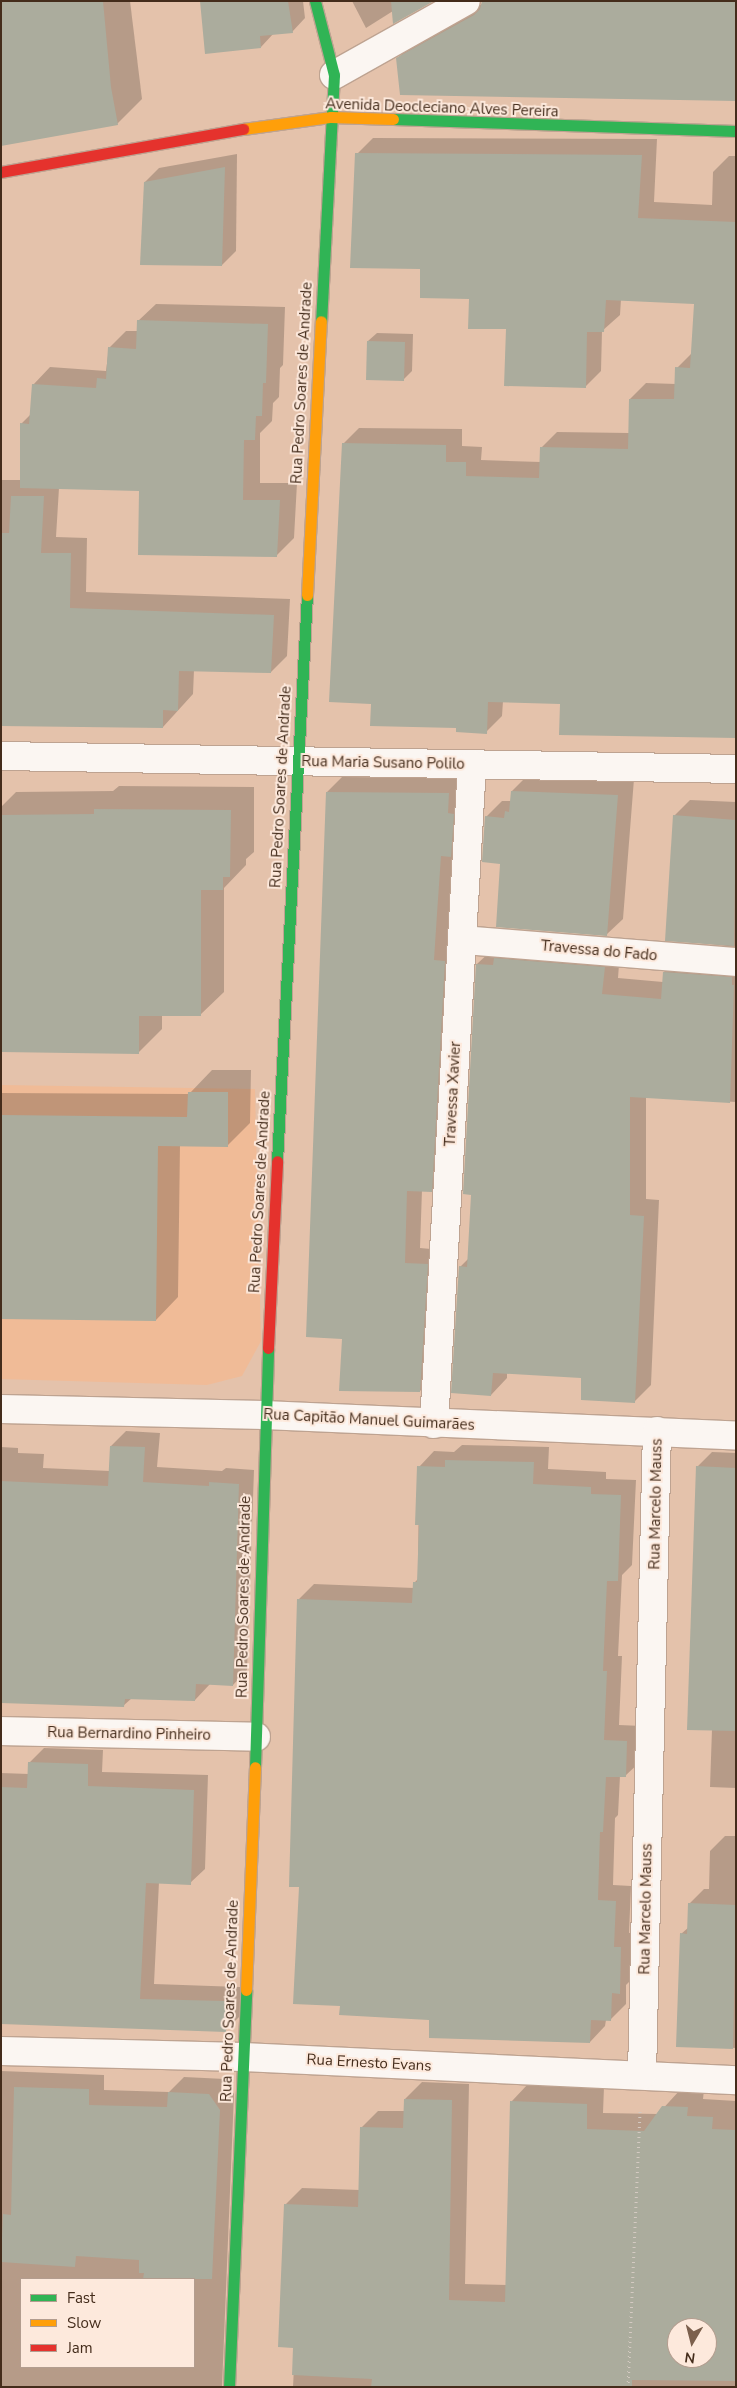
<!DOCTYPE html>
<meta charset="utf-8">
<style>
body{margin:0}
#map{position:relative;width:737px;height:2388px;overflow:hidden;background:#e4c2ab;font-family:"Nunito Sans",sans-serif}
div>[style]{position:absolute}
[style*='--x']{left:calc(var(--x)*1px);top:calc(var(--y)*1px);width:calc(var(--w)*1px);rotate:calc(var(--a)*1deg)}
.built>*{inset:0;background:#f0bb97}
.shadow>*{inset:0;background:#0003}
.building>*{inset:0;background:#abac9d}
.path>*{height:3px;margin-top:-1.5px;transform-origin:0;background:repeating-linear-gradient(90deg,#d4cac2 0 1px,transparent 0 5px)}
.roads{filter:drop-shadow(1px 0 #bea391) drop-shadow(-1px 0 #bea391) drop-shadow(0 1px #bea391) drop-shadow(0 -1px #bea391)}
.street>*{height:28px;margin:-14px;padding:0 14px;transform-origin:14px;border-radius:14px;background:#fbf6f2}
.fast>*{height:11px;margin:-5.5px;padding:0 5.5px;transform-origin:5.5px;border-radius:5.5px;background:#30b455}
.slow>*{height:11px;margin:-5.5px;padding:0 5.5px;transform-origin:5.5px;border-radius:5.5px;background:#ff9f0a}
.jam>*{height:11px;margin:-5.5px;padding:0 5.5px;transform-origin:5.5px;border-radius:5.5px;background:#e5322d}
span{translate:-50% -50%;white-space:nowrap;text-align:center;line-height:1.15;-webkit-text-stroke:4px #fde9dc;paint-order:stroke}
.street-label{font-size:15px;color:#442c1b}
.frame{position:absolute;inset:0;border:2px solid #442c1b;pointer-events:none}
.legend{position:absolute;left:20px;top:2278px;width:175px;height:90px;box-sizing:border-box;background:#fde9dc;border:1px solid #b39d8f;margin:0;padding:6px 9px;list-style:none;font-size:15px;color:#442c1b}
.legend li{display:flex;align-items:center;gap:10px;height:25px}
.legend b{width:25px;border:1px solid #b39d8f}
.north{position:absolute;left:667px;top:2318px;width:50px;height:50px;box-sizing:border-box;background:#fde9dc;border:1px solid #b39d8f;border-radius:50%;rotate:188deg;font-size:14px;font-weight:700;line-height:20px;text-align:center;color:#442c1b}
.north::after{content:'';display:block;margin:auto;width:18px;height:22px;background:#7c604d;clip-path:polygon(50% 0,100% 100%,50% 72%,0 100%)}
</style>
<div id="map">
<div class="built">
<div style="clip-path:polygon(1px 1085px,255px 1089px,261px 1341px,242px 1376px,207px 1385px,1px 1379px)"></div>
</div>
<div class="shadow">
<div style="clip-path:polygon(1px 1px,130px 1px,142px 99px,117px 124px)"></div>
<div style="clip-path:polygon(201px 1px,303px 1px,305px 18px,292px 32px,274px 33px,261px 47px)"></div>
<div style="clip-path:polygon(352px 1px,431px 1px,393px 11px,366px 28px)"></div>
<div style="clip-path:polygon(482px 4px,736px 100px,401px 94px,397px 59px,413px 43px)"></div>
<div style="clip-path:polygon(373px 138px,657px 139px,654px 202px,712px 205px,713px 172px,729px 156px,736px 156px,736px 737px,561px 703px,503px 701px,502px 716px,486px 732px,458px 727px,372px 702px,343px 444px,359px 428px,462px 429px,462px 446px,482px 447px,481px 460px,541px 462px,541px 448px,557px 432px,629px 433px,630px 399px,646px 383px,676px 384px,677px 368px,693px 352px,695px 303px,621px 299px,620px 315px,602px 331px,601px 371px,585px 387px,470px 298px,421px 268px,357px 154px)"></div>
<div style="clip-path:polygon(237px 154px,236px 251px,222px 265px,145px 182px,159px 168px)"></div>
<div style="clip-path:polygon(156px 304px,285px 307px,283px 365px,280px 368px,279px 397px,273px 403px,272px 421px,260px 433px,260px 483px,297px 483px,294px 538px,277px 555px,140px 490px,59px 488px,56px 537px,87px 538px,86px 592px,290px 599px,287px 656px,271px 672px,194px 670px,193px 694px,163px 727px,1px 707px,1px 480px,21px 480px,21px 424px,31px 414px,33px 385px,50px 367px,106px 371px,109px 348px,126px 331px,138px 331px,138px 321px)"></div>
<div style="clip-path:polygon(377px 333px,413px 334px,412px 371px,404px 379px,368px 341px)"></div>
<div style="clip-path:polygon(528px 775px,634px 779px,623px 919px,606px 935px,502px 863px,486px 817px,502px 801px,511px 801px,512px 791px)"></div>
<div style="clip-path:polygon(342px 777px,464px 778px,447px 1176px,431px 1191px,422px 1190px,420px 1248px,442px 1250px,435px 1375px,420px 1391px,344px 1338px,327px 792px)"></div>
<div style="clip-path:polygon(119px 786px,254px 787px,254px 852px,246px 859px,246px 865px,224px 888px,224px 992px,200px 1015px,162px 1015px,162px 1029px,138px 1053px,1px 1051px,1px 807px,16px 792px,113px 791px)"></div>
<div style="clip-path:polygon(690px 800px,736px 802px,736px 947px,666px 939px,674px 816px)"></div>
<div style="clip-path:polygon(494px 948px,620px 951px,618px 978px,663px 982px,664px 972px,680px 956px,736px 959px,736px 1102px,646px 1097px,646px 1199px,659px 1200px,651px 1385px,635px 1401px,583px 1377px,507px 1372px,507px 1378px,491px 1395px,460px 1267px,469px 1258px,472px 1194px,477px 964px)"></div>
<div style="clip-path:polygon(212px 1070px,251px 1070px,250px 1123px,227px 1146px,180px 1145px,178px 1297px,156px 1320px,1px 1318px,1px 1093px,189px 1094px)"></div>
<div style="clip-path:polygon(126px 1431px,160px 1433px,157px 1467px,222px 1471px,226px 1468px,254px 1470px,247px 1670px,233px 1685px,210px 1684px,195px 1700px,132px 1698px,123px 1706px,1px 1701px,1px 1447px,18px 1448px,18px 1453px,44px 1454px,43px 1468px,110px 1471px,111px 1446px)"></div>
<div style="clip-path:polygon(462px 1445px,549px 1447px,548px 1469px,606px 1472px,606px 1479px,636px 1480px,632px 1565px,622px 1575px,618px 1656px,622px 1656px,619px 1725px,642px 1726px,641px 1761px,625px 1776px,620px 1776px,618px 1815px,615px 1818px,613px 1885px,631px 1886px,629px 1933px,636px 1932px,634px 1977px,626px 1985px,626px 2004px,610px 2020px,606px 2020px,605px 2026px,590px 2042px,341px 2005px,300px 1886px,299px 1599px,314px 1584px,414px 1588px,414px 1583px,418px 1579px,419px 1467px,434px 1451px,454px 1452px)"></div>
<div style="clip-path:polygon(712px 1452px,736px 1453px,736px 1788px,710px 1787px,712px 1729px,697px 1467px)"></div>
<div style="clip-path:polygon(44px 1748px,103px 1750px,102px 1772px,208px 1775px,205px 1869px,190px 1883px,159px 1882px,154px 1984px,240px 1987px,240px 2016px,225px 2031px,1px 2023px,1px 1773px,29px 1774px,29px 1763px)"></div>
<div style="clip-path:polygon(725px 1836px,736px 1836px,736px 2048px,678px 2046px,681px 1934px,689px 1927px,689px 1904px,704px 1889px,709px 1889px,710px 1851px)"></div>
<div style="clip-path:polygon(evenodd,1px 2071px,104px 2075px,104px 2090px,169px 2092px,184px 2077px,225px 2079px,234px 2094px,222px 2387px,1px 2387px,1px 2071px,21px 2279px,194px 2279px,194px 2367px,21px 2367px,21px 2279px)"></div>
<div style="clip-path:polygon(evenodd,422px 2082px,469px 2084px,465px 2284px,507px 2285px,512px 2101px,528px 2084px,604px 2087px,603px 2113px,658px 2114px,680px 2090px,704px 2090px,703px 2099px,736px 2101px,736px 2387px,293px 2387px,295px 2347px,286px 2204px,302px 2188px,360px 2190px,361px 2128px,378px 2111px,405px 2111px,405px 2099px,422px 2082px,677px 2328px,707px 2328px,707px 2358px,677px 2358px,677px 2328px)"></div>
</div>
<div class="building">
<div style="clip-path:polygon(1px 1px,103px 1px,111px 87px,118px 125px,1px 146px)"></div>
<div style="clip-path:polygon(200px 1px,288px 1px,293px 33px,260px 36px,261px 48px,205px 54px)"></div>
<div style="clip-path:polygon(391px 1px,434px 1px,393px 24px)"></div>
<div style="clip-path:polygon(482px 1px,736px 1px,736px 101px,400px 95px,396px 58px,474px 15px,480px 9px)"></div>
<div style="clip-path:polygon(355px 153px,642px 155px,638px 218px,736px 222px,736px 738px,559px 735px,560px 704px,488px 702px,487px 734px,456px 732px,456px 728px,370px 726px,371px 704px,329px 702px,342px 443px,446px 445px,446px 462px,466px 462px,466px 476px,539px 478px,540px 447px,628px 449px,629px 399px,674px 399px,675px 367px,690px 368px,694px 304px,606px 300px,604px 332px,587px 332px,586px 388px,504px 386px,506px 329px,468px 329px,469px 299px,420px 298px,420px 269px,350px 268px)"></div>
<div style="clip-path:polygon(225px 167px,222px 266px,140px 265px,144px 182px)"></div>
<div style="clip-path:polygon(137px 320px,268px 324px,266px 383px,263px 383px,262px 416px,256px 416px,255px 440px,244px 440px,243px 500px,280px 500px,277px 557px,138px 555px,139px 491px,20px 488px,20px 423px,29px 424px,32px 384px,96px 388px,97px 378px,106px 379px,108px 347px,136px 349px)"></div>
<div style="clip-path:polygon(367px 341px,405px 342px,404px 381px,366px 380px)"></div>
<div style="clip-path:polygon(11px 496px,44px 496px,41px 553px,71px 553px,70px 608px,274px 615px,271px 673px,179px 671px,178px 711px,163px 710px,163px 728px,1px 726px,1px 533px,9px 533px)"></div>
<div style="clip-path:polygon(511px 791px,618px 795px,607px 936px,496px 927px,500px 864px,482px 862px,485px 816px,504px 818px,505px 811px,509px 812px)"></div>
<div style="clip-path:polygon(326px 792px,449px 793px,448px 813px,454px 814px,451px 857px,441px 856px,437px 914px,434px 960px,445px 961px,432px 1192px,407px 1191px,405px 1263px,428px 1264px,420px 1392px,339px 1391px,342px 1339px,306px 1337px)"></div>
<div style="clip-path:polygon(94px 809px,231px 810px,230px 877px,223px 877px,223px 890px,201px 890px,201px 1016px,139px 1016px,139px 1054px,1px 1052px,1px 815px,94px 814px)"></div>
<div style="clip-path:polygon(673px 815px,736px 820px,734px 946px,665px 941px)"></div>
<div style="clip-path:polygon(494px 958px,605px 967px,602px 994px,661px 999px,663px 972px,732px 977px,732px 985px,734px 985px,730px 1103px,630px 1097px,630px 1215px,644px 1216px,635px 1403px,581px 1400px,581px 1378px,493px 1373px,491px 1396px,451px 1393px,459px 1266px,467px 1267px,471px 1195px,463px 1194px,476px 964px,493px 965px)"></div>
<div style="clip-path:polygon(188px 1092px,228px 1092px,228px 1147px,158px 1146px,156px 1321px,1px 1319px,1px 1115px,187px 1117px)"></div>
<div style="clip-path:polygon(110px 1446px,145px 1447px,143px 1482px,209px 1486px,209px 1482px,239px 1484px,233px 1686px,196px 1684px,195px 1701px,125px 1699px,124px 1707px,1px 1703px,1px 1481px,108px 1486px)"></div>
<div style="clip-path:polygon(445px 1460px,534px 1462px,533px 1484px,591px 1487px,591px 1494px,621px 1495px,618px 1581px,607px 1581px,603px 1671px,607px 1671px,604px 1740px,627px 1741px,626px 1777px,606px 1777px,603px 1832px,600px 1832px,598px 1900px,616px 1901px,614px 1947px,621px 1947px,620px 1994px,612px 1993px,611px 2021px,591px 2020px,590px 2043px,429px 2038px,429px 2020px,339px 2015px,340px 2006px,293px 2004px,299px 1887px,289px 1887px,297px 1599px,412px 1603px,413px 1582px,417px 1582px,419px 1525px,415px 1525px,417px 1466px,445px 1467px)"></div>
<div style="clip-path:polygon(696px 1466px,736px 1468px,736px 1731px,687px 1730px)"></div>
<div style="clip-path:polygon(28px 1762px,88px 1764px,88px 1786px,194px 1790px,191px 1885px,146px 1883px,140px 1999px,226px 2001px,226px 2032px,1px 2024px,1px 1787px,27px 1788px)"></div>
<div style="clip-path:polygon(688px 1903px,736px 1905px,733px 2049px,676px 2047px,680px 1933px,687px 1934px)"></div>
<div style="clip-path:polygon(14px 2087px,89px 2089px,89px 2105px,167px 2107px,168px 2092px,209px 2094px,220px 2110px,212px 2279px,143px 2279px,144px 2273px,139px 2273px,139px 2260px,76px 2256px,75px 2267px,1px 2262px,3px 2214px,11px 2215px)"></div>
<div style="clip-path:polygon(evenodd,404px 2099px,452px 2100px,449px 2300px,505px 2302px,510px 2101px,587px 2104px,587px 2129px,644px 2131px,662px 2106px,688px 2107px,687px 2116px,713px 2117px,712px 2129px,736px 2130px,736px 2381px,632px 2380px,632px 2387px,371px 2387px,372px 2379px,292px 2375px,293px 2348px,278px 2347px,284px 2204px,358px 2207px,360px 2127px,403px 2128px,404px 2099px,677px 2328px,707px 2328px,707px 2358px,677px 2358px,677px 2328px)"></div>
</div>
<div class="path">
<div style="--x:628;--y:2387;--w:277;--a:-87.5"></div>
</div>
<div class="roads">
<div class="street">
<div style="--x:334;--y:75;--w:151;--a:-29.3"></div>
<div style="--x:1;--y:756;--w:735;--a:1.01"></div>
<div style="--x:463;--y:940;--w:274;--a:4.6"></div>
<div style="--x:1;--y:1409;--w:263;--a:1.3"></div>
<div style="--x:264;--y:1415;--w:472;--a:2.5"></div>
<div style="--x:434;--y:1424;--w:660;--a:-86.7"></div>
<div style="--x:1;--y:1731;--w:255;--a:1.3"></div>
<div style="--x:1;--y:2051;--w:242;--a:1.4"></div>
<div style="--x:243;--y:2057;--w:494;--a:2.7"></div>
<div style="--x:642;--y:2075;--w:644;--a:-88.67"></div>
</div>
<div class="fast">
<div style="--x:315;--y:1;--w:76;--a:75.6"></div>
<div style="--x:334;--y:75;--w:246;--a:93"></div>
<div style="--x:393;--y:119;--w:343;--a:2"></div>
<div style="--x:277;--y:1161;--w:567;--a:-86.97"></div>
<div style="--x:255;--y:1767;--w:419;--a:-88.2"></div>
<div style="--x:229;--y:2387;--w:397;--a:-87.5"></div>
</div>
<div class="slow">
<div style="--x:243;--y:129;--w:89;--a:-7.8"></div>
<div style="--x:331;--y:117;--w:62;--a:1.8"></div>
<div style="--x:307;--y:595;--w:274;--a:-87.1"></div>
<div style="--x:246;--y:1990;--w:223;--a:-87.7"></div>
</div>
<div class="jam">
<div style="--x:1;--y:172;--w:246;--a:-10.1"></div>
<div style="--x:268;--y:1348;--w:187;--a:-87.2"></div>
</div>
</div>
<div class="street-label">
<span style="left:442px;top:108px;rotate:2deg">Avenida Deocleciano Alves Pereira</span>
<span style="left:302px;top:383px;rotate:-87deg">Rua Pedro Soares de Andrade</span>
<span style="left:383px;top:763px;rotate:1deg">Rua Maria Susano Polilo</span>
<span style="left:281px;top:787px;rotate:-87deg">Rua Pedro Soares de Andrade</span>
<span style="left:599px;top:951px;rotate:5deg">Travessa do Fado</span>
<span style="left:453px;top:1094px;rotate:-87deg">Travessa Xavier</span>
<span style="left:260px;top:1192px;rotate:-87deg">Rua Pedro Soares de Andrade</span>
<span style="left:369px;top:1420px;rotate:3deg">Rua Capitão Manuel Guimarães</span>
<span style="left:656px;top:1504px;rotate:-89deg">Rua Marcelo Mauss</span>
<span style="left:244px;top:1597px;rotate:-89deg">Rua Pedro Soares de Andrade</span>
<span style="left:129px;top:1734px;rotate:1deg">Rua Bernardino Pinheiro</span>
<span style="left:646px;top:1909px;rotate:-89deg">Rua Marcelo Mauss</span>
<span style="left:230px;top:2001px;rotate:-88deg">Rua Pedro Soares de Andrade</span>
<span style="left:369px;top:2063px;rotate:3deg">Rua Ernesto Evans</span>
</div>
<div class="frame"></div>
<ul class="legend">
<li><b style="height:6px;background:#30b455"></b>Fast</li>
<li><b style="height:6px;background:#ff9f0a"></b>Slow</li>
<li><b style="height:6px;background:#e5322d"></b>Jam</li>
</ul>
<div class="north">N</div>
</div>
